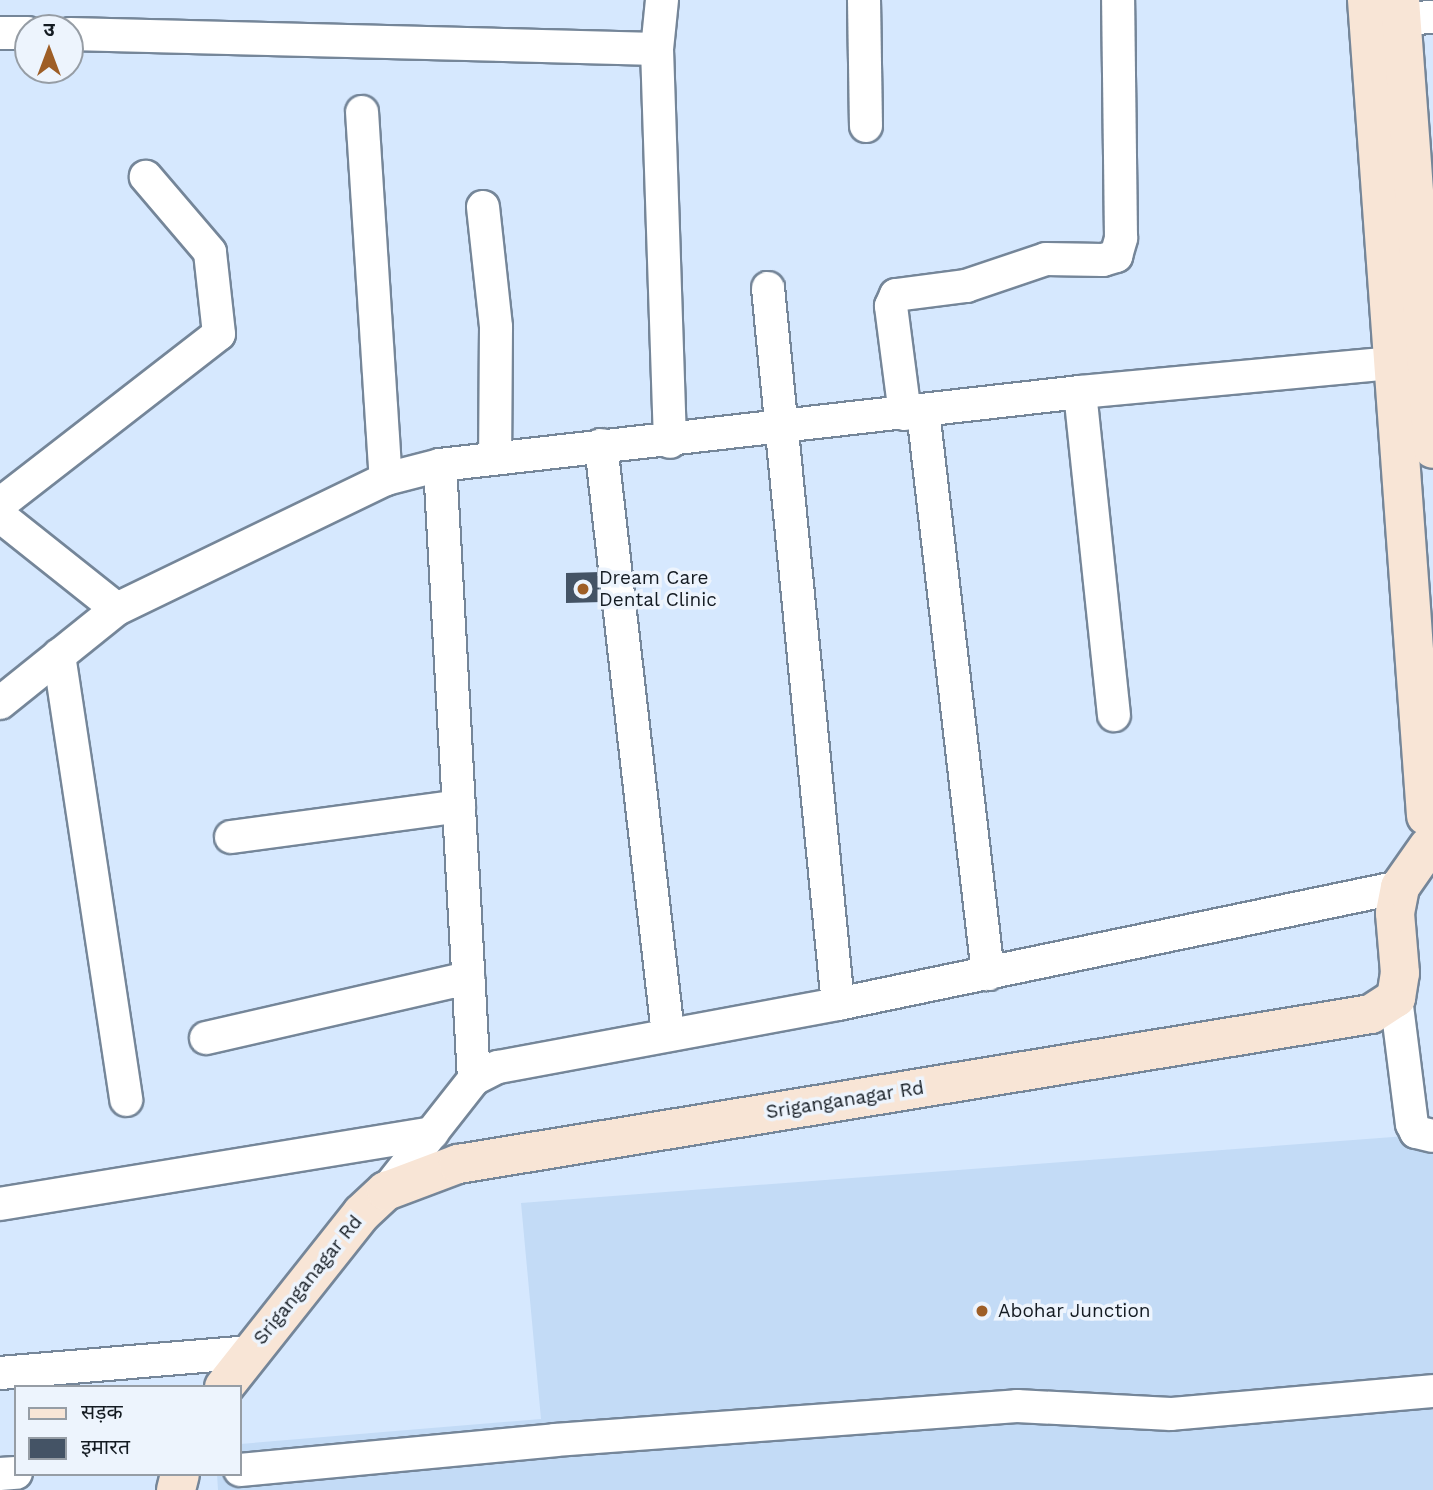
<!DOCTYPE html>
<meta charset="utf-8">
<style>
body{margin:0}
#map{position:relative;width:1433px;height:1490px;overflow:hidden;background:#d6e8fe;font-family:"Work Sans","Noto Sans Devanagari",sans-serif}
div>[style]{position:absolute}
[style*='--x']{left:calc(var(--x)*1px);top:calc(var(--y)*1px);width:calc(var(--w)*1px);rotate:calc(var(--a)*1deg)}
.built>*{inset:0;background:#c3dbf6}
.building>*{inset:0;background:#445365}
.roads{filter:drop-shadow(2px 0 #758699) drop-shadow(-2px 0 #758699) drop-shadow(0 2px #758699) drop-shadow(0 -2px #758699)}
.minor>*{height:32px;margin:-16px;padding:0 16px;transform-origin:16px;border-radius:16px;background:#fff}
.secondary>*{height:38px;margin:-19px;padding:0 19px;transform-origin:19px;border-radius:19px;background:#f8e5d6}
.dots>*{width:19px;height:19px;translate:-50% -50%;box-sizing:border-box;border:4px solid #edf4fd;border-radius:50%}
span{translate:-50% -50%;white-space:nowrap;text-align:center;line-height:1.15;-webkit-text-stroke:7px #edf4fd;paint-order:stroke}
.poi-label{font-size:19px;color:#141b22}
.left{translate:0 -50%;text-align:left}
.street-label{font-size:19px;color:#141b22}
.legend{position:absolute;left:14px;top:1385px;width:228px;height:91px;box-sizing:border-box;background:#edf4fd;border:2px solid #969da5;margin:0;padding:9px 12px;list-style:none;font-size:21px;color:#141b22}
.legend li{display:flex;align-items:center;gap:14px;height:35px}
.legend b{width:35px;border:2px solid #969da5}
.north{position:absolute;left:14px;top:14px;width:70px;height:70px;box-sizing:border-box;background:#edf4fd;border:2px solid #969da5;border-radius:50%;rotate:0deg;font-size:19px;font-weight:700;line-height:28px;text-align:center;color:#141b22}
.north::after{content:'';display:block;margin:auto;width:24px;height:32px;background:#9e5e26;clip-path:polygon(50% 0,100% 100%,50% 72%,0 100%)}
</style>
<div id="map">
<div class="built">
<div style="clip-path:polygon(1433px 1134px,1433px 1490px,218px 1490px,217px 1474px,240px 1474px,240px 1444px,541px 1419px,521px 1203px)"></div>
</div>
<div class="building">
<div style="clip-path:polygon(601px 572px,602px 602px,566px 603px,566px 573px)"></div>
</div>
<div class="roads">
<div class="minor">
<div style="--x:662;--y:0;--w:49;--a:95.8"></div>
<div style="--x:657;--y:49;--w:393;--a:88.1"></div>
<div style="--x:864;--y:0;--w:126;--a:89.1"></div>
<div style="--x:1402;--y:19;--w:31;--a:-4"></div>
<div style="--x:0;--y:33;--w:28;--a:0"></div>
<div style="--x:70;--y:34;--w:587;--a:1.46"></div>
<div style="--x:362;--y:112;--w:368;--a:86.3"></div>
<div style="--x:483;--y:207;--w:121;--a:83.8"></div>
<div style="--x:496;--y:327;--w:131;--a:90.4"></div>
<div style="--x:768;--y:288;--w:719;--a:84.42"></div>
<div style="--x:1080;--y:392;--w:325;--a:84"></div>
<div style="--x:923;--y:411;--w:567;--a:83.41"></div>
<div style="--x:905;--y:414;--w:109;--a:-97.4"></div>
<div style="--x:891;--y:306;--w:12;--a:-66"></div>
<div style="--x:896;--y:295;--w:71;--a:-7.3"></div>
<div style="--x:966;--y:286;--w:84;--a:-18.6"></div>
<div style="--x:1046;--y:259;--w:57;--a:1"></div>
<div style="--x:1103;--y:260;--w:14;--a:-17"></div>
<div style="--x:1116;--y:256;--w:19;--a:-74"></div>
<div style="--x:1121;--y:238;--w:238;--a:-90.7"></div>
<div style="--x:601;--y:445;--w:593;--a:83.51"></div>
<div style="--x:440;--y:465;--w:615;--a:86.83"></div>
<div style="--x:0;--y:504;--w:277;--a:-37.8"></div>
<div style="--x:219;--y:334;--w:82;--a:-96.3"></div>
<div style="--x:210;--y:252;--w:99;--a:-130.5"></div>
<div style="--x:0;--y:516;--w:149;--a:38.5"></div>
<div style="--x:59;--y:655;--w:450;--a:81.4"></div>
<div style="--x:0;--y:703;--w:150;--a:-38.8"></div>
<div style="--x:117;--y:609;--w:299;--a:-25.8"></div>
<div style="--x:386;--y:479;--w:56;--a:-14.5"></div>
<div style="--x:440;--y:465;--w:644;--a:-6.51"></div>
<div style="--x:1080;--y:392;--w:337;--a:-5.3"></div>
<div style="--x:231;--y:837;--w:230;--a:-7.7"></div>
<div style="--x:1396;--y:998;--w:127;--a:82.8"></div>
<div style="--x:1412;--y:1124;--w:9;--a:63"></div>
<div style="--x:1416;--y:1132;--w:17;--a:13"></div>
<div style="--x:206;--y:1038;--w:269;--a:-12.9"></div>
<div style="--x:386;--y:1191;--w:142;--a:-51.8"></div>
<div style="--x:474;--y:1079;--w:27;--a:-27"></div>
<div style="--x:498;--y:1067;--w:346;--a:-10.5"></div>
<div style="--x:838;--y:1004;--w:574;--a:-11.76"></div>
<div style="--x:0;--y:1204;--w:438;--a:-9.3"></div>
<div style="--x:0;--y:1373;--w:250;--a:-4.8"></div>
<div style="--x:240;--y:1470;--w:316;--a:-5.4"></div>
<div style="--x:555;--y:1440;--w:463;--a:-4.2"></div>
<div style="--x:1017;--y:1406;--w:154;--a:3"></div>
<div style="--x:1171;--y:1414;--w:263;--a:-5"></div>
<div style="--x:0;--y:1474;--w:16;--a:-4"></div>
</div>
<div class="secondary">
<div style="--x:1367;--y:0;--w:818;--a:85.86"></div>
<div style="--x:1400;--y:0;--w:450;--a:85.8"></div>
<div style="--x:224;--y:1387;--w:222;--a:-51.6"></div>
<div style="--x:362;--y:1213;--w:33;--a:-43"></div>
<div style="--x:386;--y:1191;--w:77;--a:-20.6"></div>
<div style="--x:458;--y:1164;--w:925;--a:-9.33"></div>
<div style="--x:1371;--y:1014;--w:30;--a:-33"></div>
<div style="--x:1396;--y:998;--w:25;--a:-81"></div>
<div style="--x:1400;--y:973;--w:60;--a:-94.8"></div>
<div style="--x:1395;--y:913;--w:26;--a:-79"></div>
<div style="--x:1400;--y:887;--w:49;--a:-55"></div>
<div style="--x:176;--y:1490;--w:16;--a:-76"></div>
</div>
</div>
<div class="dots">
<div style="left:583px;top:589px;background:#9e5e26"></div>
<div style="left:982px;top:1311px;background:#9e5e26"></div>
</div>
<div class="poi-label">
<span class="left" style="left:599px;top:589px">Dream Care<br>Dental Clinic</span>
<span class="left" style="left:998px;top:1311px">Abohar Junction</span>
</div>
<div class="street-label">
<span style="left:845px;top:1100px;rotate:-9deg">Sriganganagar Rd</span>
<span style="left:308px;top:1280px;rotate:-51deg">Sriganganagar Rd</span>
</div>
<ul class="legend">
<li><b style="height:9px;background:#f8e5d6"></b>सड़क</li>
<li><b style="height:19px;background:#445365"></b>इमारत</li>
</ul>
<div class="north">उ</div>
</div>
